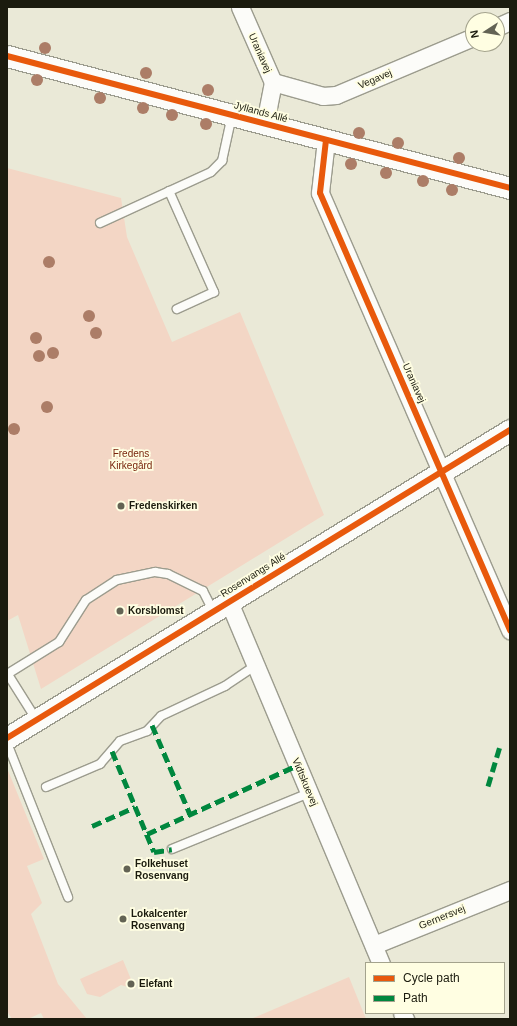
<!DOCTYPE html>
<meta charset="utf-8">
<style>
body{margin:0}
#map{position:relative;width:517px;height:1026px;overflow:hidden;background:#eae9d7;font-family:Arial,sans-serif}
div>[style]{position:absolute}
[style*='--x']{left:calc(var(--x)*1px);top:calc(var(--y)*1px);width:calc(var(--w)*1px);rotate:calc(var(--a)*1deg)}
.green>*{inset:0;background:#f3d6c5}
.roads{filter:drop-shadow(1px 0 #9c9c8e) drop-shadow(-1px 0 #9c9c8e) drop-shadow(0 1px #9c9c8e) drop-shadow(0 -1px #9c9c8e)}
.service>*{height:8px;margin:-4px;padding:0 4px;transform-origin:4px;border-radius:4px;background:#fcfcf9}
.minor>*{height:17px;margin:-8.5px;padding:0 8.5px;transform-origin:8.5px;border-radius:8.5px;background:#fcfcf9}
.tertiary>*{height:21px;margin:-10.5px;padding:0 10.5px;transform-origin:10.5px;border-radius:10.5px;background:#fcfcf9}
.quiet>*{height:5px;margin-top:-2.5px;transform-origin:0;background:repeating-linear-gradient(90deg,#00873e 0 10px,transparent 0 15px)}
.cycleway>*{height:6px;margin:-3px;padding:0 3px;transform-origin:3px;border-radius:3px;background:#e8590c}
.trees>*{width:12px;height:12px;margin:-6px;border-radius:50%;background:#ac7d67}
.dots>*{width:11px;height:11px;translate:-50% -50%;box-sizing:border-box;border:2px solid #fffee2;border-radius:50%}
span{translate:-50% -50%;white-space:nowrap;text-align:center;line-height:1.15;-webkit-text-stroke:3.5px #fffee2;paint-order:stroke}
.street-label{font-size:10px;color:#1b1b0e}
.park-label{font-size:10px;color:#79240c}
.poi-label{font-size:10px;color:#1b1b0e;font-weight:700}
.left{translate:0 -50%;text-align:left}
.frame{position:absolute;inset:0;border:8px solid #1b1b0e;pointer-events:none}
.legend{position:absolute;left:365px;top:962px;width:140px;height:52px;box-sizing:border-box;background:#fffee2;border:1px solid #a4a38d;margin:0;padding:5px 7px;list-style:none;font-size:12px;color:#1b1b0e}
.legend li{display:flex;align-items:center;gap:8px;height:20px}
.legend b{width:20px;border:1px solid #a4a38d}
.north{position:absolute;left:465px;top:12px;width:40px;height:40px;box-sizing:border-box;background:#fffee2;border:1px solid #a4a38d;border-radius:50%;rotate:258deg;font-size:11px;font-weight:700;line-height:16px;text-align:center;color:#1b1b0e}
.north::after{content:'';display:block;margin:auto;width:14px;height:18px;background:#636354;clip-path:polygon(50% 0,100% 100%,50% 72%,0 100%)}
</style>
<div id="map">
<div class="green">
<div style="clip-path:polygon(7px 168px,121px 198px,127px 237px,172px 342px,240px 312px,324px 515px,41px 689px,18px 615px,7px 621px)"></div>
<div style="clip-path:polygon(7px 768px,44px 859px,27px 866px,42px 903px,31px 914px,58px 984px,87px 1019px,44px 1019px,41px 1013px,28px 1019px,12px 1019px,7px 1011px)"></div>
<div style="clip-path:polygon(123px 960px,135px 989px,121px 985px,100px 997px,87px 994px,80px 979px)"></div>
<div style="clip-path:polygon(349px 977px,366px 1019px,251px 1019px)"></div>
</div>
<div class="roads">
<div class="service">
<div style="--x:169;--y:191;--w:111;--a:66"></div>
<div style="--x:214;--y:292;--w:41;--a:155.3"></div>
<div style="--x:100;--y:223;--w:122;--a:-24.7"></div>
<div style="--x:211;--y:172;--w:16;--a:-45"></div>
<div style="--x:222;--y:161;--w:47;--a:-77.7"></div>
<div style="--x:7;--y:673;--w:54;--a:57.8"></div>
<div style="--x:9;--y:673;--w:59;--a:-31.8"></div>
<div style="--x:59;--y:642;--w:50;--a:-57.3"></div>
<div style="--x:86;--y:600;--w:37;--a:-33"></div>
<div style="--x:117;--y:580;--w:39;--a:-12"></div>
<div style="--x:155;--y:572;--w:13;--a:9"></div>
<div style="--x:168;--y:574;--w:39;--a:26"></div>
<div style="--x:203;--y:591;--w:22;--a:63"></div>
<div style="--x:7;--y:743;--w:166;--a:68.4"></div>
<div style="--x:46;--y:787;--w:59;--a:-23.1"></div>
<div style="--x:100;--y:764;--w:30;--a:-49"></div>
<div style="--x:120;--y:741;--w:29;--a:-20"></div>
<div style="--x:147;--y:731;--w:21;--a:-47"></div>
<div style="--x:161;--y:716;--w:71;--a:-25.1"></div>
<div style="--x:225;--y:686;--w:37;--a:-34"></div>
<div style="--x:172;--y:849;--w:148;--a:-22.2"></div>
</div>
<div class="minor">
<div style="--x:240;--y:7;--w:82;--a:66.3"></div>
<div style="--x:273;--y:82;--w:42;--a:101"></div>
<div style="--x:497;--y:27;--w:14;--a:-25"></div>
<div style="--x:273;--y:82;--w:52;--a:15.6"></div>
<div style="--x:323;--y:96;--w:13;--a:-4"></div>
<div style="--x:336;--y:95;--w:149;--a:-22.9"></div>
<div style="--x:326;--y:140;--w:53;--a:96.5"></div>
<div style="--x:320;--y:193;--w:477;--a:66.5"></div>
<div style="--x:229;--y:602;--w:392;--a:67.2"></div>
<div style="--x:374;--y:945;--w:147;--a:-22"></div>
<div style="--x:402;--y:1013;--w:7;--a:63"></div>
</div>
<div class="tertiary">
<div style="--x:7;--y:56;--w:520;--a:14.7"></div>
<div style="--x:7;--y:738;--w:590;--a:-31.48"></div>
</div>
</div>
<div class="quiet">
<div style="--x:152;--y:725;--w:97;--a:66.9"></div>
<div style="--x:112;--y:751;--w:109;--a:67.4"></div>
<div style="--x:154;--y:852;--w:18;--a:-9"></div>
<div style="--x:488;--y:786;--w:42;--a:-73.3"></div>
<div style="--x:92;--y:826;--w:47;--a:-23.8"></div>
<div style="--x:147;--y:834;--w:166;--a:-24.6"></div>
</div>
<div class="cycleway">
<div style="--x:7;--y:56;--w:520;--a:14.7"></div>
<div style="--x:326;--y:140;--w:53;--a:96.5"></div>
<div style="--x:320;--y:193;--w:477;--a:66.5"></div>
<div style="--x:7;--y:738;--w:590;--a:-31.48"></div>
</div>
<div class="trees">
<div style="left:45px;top:48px"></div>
<div style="left:146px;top:73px"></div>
<div style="left:37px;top:80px"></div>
<div style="left:208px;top:90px"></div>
<div style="left:100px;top:98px"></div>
<div style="left:143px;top:108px"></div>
<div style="left:172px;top:115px"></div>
<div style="left:206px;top:124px"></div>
<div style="left:359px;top:133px"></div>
<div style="left:398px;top:143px"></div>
<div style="left:459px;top:158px"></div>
<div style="left:351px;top:164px"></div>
<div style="left:386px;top:173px"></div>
<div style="left:423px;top:181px"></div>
<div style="left:452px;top:190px"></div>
<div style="left:49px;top:262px"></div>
<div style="left:89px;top:316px"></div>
<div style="left:96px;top:333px"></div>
<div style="left:36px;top:338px"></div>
<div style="left:53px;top:353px"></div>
<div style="left:39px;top:356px"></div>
<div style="left:47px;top:407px"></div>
<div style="left:14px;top:429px"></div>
</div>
<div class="dots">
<div style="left:121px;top:506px;background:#636354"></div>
<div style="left:120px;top:611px;background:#636354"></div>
<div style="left:127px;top:869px;background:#636354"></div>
<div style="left:123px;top:919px;background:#636354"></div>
<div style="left:131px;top:984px;background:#636354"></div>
</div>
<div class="street-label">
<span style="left:260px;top:53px;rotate:66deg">Uraniavej</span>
<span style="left:375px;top:79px;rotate:-23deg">Vegavej</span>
<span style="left:261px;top:112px;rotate:15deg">Jyllands Allé</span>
<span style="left:414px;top:383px;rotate:66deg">Uraniavej</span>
<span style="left:253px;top:575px;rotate:-32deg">Rosenvangs Allé</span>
<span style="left:305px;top:782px;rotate:67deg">Vidtskuevej</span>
<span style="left:442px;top:917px;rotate:-22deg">Gernersvej</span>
</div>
<div class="park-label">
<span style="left:131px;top:459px">Fredens<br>Kirkegård</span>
</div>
<div class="poi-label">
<span class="left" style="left:129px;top:506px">Fredenskirken</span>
<span class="left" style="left:128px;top:611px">Korsblomst</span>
<span class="left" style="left:135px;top:869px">Folkehuset<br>Rosenvang</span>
<span class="left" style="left:131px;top:919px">Lokalcenter<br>Rosenvang</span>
<span class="left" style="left:139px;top:984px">Elefant</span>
</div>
<div class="frame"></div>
<ul class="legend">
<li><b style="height:5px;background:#e8590c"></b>Cycle path</li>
<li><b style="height:5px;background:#00873e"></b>Path</li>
</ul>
<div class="north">N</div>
</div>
